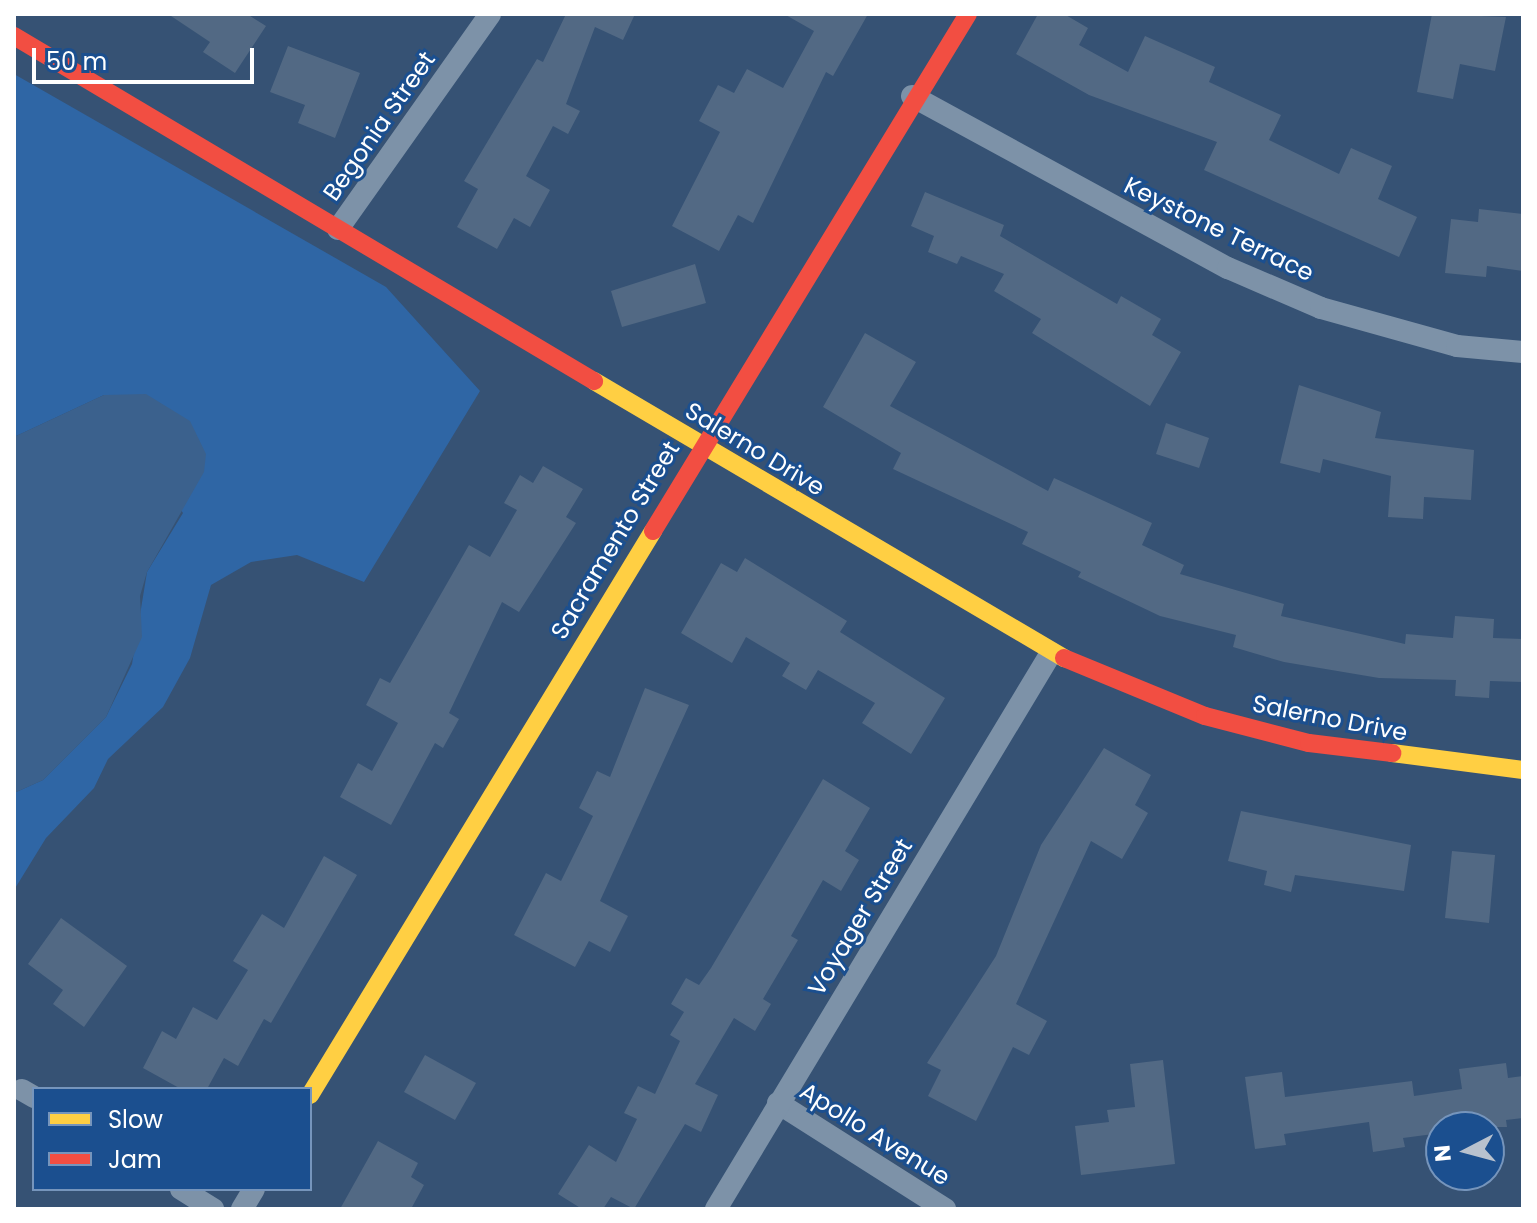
<!DOCTYPE html>
<style>
body{margin:0}
#map{position:relative;width:1537px;height:1223px;overflow:hidden;background:#365274;font-family:Poppins,sans-serif}
div>[style]{position:absolute}
[style*='--x']{left:calc(var(--x)*1px);top:calc(var(--y)*1px);width:calc(var(--w)*1px);rotate:calc(var(--a)*1deg)}
.green>*{inset:0;background:#2f66a5}
.water>*{inset:0;background:#3b618d}
.building>*{inset:0;background:#526984}
.street>*{height:22px;margin:-11px;padding:0 11px;transform-origin:11px;border-radius:11px;background:#7d92a8}
.slow>*{height:18px;margin:-9px;padding:0 9px;transform-origin:9px;border-radius:9px;background:#ffcf43}
.jam>*{height:18px;margin:-9px;padding:0 9px;transform-origin:9px;border-radius:9px;background:#f24e42}
span{translate:-50% -50%;white-space:nowrap;text-align:center;line-height:1.15;-webkit-text-stroke:6px #1b4f8f;paint-order:stroke}
.street-label{font-size:24px;color:#fff}
.frame{position:absolute;inset:0;border:16px solid #fff;pointer-events:none}
.legend{position:absolute;left:32px;top:1087px;width:280px;height:104px;box-sizing:border-box;background:#1b4f8f;border:2px solid #7695bc;margin:0;padding:10px 14px;list-style:none;font-size:24px;color:#fff}
.legend li{display:flex;align-items:center;gap:16px;height:40px}
.legend b{width:40px;border:2px solid #7695bc}
.north{position:absolute;left:1425px;top:1111px;width:80px;height:80px;box-sizing:border-box;background:#1b4f8f;border:2px solid #7695bc;border-radius:50%;rotate:264deg;font-size:22px;font-weight:700;line-height:32px;text-align:center;color:#fff}
.north::after{content:'';display:block;margin:auto;width:28px;height:36px;background:#b9c2ce;clip-path:polygon(50% 0,100% 100%,50% 72%,0 100%)}
.scale{position:absolute;left:32px;top:48px;width:222px;height:36px;box-sizing:border-box;border:4px solid #fff;border-top:0;padding-left:10px;font-size:24px;line-height:28px;white-space:nowrap;color:#fff;-webkit-text-stroke:6px #1b4f8f;paint-order:stroke}
</style>
<div id="map">
<div class="green">
<div style="clip-path:polygon(14px 74px,386px 287px,480px 391px,364px 582px,297px 555px,251px 562px,211px 585px,190px 658px,163px 707px,108px 759px,94px 788px,46px 838px,14px 890px,14px 793px,43px 780px,106px 717px,132px 664px,147px 572px,183px 513px,104px 395px,14px 437px)"></div>
</div>
<div class="water">
<div style="clip-path:polygon(146px 394px,190px 421px,206px 454px,204px 472px,147px 572px,140px 596px,142px 637px,106px 717px,43px 780px,14px 793px,14px 437px,104px 395px)"></div>
</div>
<div class="building">
<div style="clip-path:polygon(168px 14px,247px 14px,266px 26px,235px 73px,203px 52px,210px 42px)"></div>
<div style="clip-path:polygon(566px 14px,635px 14px,623px 40px,595px 27px,566px 104px,580px 111px,568px 134px,553px 126px,526px 176px,550px 190px,530px 227px,514px 218px,497px 249px,457px 227px,478px 189px,464px 181px,537px 59px,543px 62px)"></div>
<div style="clip-path:polygon(784px 14px,868px 14px,833px 76px,826px 72px,753px 223px,738px 215px,719px 251px,672px 226px,720px 132px,699px 121px,718px 85px,734px 93px,747px 69px,783px 88px,814px 31px)"></div>
<div style="clip-path:polygon(1038px 14px,1064px 14px,1088px 28px,1079px 45px,1128px 72px,1145px 36px,1215px 67px,1209px 82px,1281px 115px,1269px 140px,1339px 174px,1351px 148px,1392px 166px,1378px 199px,1417px 217px,1399px 257px,1204px 170px,1217px 142px,1089px 95px,1016px 54px)"></div>
<div style="clip-path:polygon(1432px 14px,1506px 17px,1495px 71px,1460px 64px,1453px 99px,1417px 92px)"></div>
<div style="clip-path:polygon(288px 46px,360px 73px,335px 138px,298px 123px,305px 105px,270px 92px)"></div>
<div style="clip-path:polygon(925px 192px,1004px 225px,1000px 236px,1117px 304px,1121px 296px,1161px 319px,1152px 335px,1181px 352px,1150px 406px,1032px 333px,1041px 319px,994px 291px,1004px 274px,961px 256px,957px 264px,928px 252px,934px 236px,911px 226px)"></div>
<div style="clip-path:polygon(1479px 209px,1523px 214px,1523px 271px,1487px 266px,1486px 277px,1445px 273px,1451px 219px,1478px 222px)"></div>
<div style="clip-path:polygon(695px 264px,706px 303px,622px 327px,611px 291px)"></div>
<div style="clip-path:polygon(865px 333px,916px 362px,890px 406px,1048px 491px,1054px 478px,1152px 523px,1142px 545px,1184px 565px,1180px 574px,1284px 604px,1281px 616px,1405px 644px,1406px 634px,1453px 638px,1455px 616px,1494px 619px,1493px 638px,1523px 639px,1523px 682px,1490px 681px,1489px 698px,1455px 696px,1456px 680px,1379px 678px,1284px 662px,1233px 647px,1236px 635px,1160px 616px,1078px 577px,1081px 572px,1022px 544px,1028px 532px,893px 469px,901px 453px,823px 407px)"></div>
<div style="clip-path:polygon(1299px 385px,1381px 412px,1375px 438px,1474px 450px,1471px 500px,1424px 497px,1423px 519px,1388px 517px,1391px 476px,1323px 459px,1320px 473px,1280px 463px)"></div>
<div style="clip-path:polygon(1166px 423px,1209px 438px,1199px 468px,1156px 454px)"></div>
<div style="clip-path:polygon(543px 466px,583px 489px,566px 517px,576px 523px,519px 612px,502px 602px,449px 713px,459px 719px,443px 748px,435px 743px,391px 825px,340px 797px,358px 763px,372px 771px,398px 723px,366px 705px,380px 678px,390px 683px,469px 545px,490px 557px,517px 510px,504px 503px,520px 475px,533px 483px)"></div>
<div style="clip-path:polygon(745px 558px,847px 621px,840px 632px,945px 698px,911px 754px,862px 723px,875px 703px,818px 670px,806px 690px,782px 676px,790px 663px,746px 637px,732px 663px,681px 633px,721px 563px,737px 572px)"></div>
<div style="clip-path:polygon(645px 688px,689px 705px,600px 901px,628px 916px,610px 952px,589px 941px,575px 967px,514px 935px,546px 873px,561px 881px,593px 816px,579px 808px,597px 771px,610px 777px)"></div>
<div style="clip-path:polygon(1104px 748px,1151px 775px,1135px 805px,1148px 813px,1122px 859px,1091px 841px,1016px 1004px,1047px 1021px,1029px 1055px,1013px 1047px,976px 1121px,928px 1096px,941px 1070px,927px 1063px,996px 956px,1041px 845px)"></div>
<div style="clip-path:polygon(823px 779px,870px 808px,845px 851px,859px 860px,841px 891px,823px 880px,791px 936px,798px 940px,763px 999px,771px 1004px,755px 1031px,734px 1018px,695px 1084px,718px 1095px,701px 1132px,685px 1124px,634px 1209px,611px 1197px,603px 1209px,582px 1209px,558px 1194px,589px 1145px,616px 1162px,637px 1119px,624px 1113px,638px 1086px,655px 1094px,680px 1041px,670px 1035px,684px 1012px,671px 1004px,686px 978px,699px 985px,711px 968px)"></div>
<div style="clip-path:polygon(1241px 811px,1411px 845px,1404px 891px,1295px 875px,1291px 892px,1264px 885px,1267px 871px,1228px 861px)"></div>
<div style="clip-path:polygon(1452px 851px,1495px 855px,1489px 923px,1445px 918px)"></div>
<div style="clip-path:polygon(324px 856px,357px 875px,271px 1023px,264px 1019px,238px 1066px,224px 1058px,207px 1089px,181px 1089px,143px 1068px,162px 1031px,176px 1039px,193px 1007px,217px 1020px,248px 970px,233px 961px,262px 914px,284px 928px)"></div>
<div style="clip-path:polygon(61px 918px,127px 966px,84px 1027px,53px 1004px,63px 990px,28px 964px)"></div>
<div style="clip-path:polygon(425px 1055px,476px 1083px,455px 1120px,404px 1092px)"></div>
<div style="clip-path:polygon(1163px 1060px,1175px 1164px,1081px 1175px,1075px 1126px,1109px 1122px,1107px 1110px,1135px 1107px,1130px 1064px)"></div>
<div style="clip-path:polygon(1506px 1063px,1508px 1078px,1523px 1076px,1523px 1118px,1506px 1120px,1507px 1127px,1441px 1127px,1441px 1133px,1403px 1138px,1405px 1147px,1373px 1152px,1369px 1122px,1284px 1134px,1286px 1145px,1255px 1149px,1245px 1077px,1282px 1072px,1285px 1097px,1412px 1081px,1414px 1096px,1462px 1089px,1459px 1069px)"></div>
<div style="clip-path:polygon(378px 1141px,418px 1163px,411px 1177px,424px 1185px,411px 1209px,340px 1209px)"></div>
</div>
<div class="street">
<div style="--x:912;--y:96;--w:360;--a:28.6"></div>
<div style="--x:1228;--y:268;--w:101;--a:23.3"></div>
<div style="--x:1321;--y:308;--w:141;--a:15.6"></div>
<div style="--x:1457;--y:346;--w:66;--a:5.2"></div>
<div style="--x:338;--y:229;--w:263;--a:-54.7"></div>
<div style="--x:22;--y:1090;--w:14;--a:30"></div>
<div style="--x:778;--y:1103;--w:198;--a:32.4"></div>
<div style="--x:181;--y:1189;--w:38;--a:32"></div>
<div style="--x:242;--y:1209;--w:23;--a:-59"></div>
<div style="--x:716;--y:1209;--w:649;--a:-58.93"></div>
</div>
<div class="slow">
<div style="--x:594;--y:381;--w:546;--a:30.51"></div>
<div style="--x:1392;--y:753;--w:132;--a:7.4"></div>
<div style="--x:310;--y:1095;--w:660;--a:-58.69"></div>
</div>
<div class="jam">
<div style="--x:14;--y:36;--w:675;--a:30.75"></div>
<div style="--x:653;--y:531;--w:605;--a:-58.65"></div>
<div style="--x:1064;--y:658;--w:152;--a:22.4"></div>
<div style="--x:1205;--y:716;--w:107;--a:14.6"></div>
<div style="--x:1309;--y:743;--w:84;--a:6.9"></div>
</div>
<div class="street-label">
<span style="left:379px;top:126px;rotate:-55deg">Begonia Street</span>
<span style="left:1219px;top:229px;rotate:26deg">Keystone Terrace</span>
<span style="left:755px;top:449px;rotate:31deg">Salerno Drive</span>
<span style="left:615px;top:540px;rotate:-59deg">Sacramento Street</span>
<span style="left:1330px;top:718px;rotate:11deg">Salerno Drive</span>
<span style="left:860px;top:917px;rotate:-59deg">Voyager Street</span>
<span style="left:875px;top:1134px;rotate:32deg">Apollo Avenue</span>
</div>
<div class="frame"></div>
<ul class="legend">
<li><b style="height:10px;background:#ffcf43"></b>Slow</li>
<li><b style="height:10px;background:#f24e42"></b>Jam</li>
</ul>
<div class="north">N</div>
<div class="scale">50 m</div>
</div>
